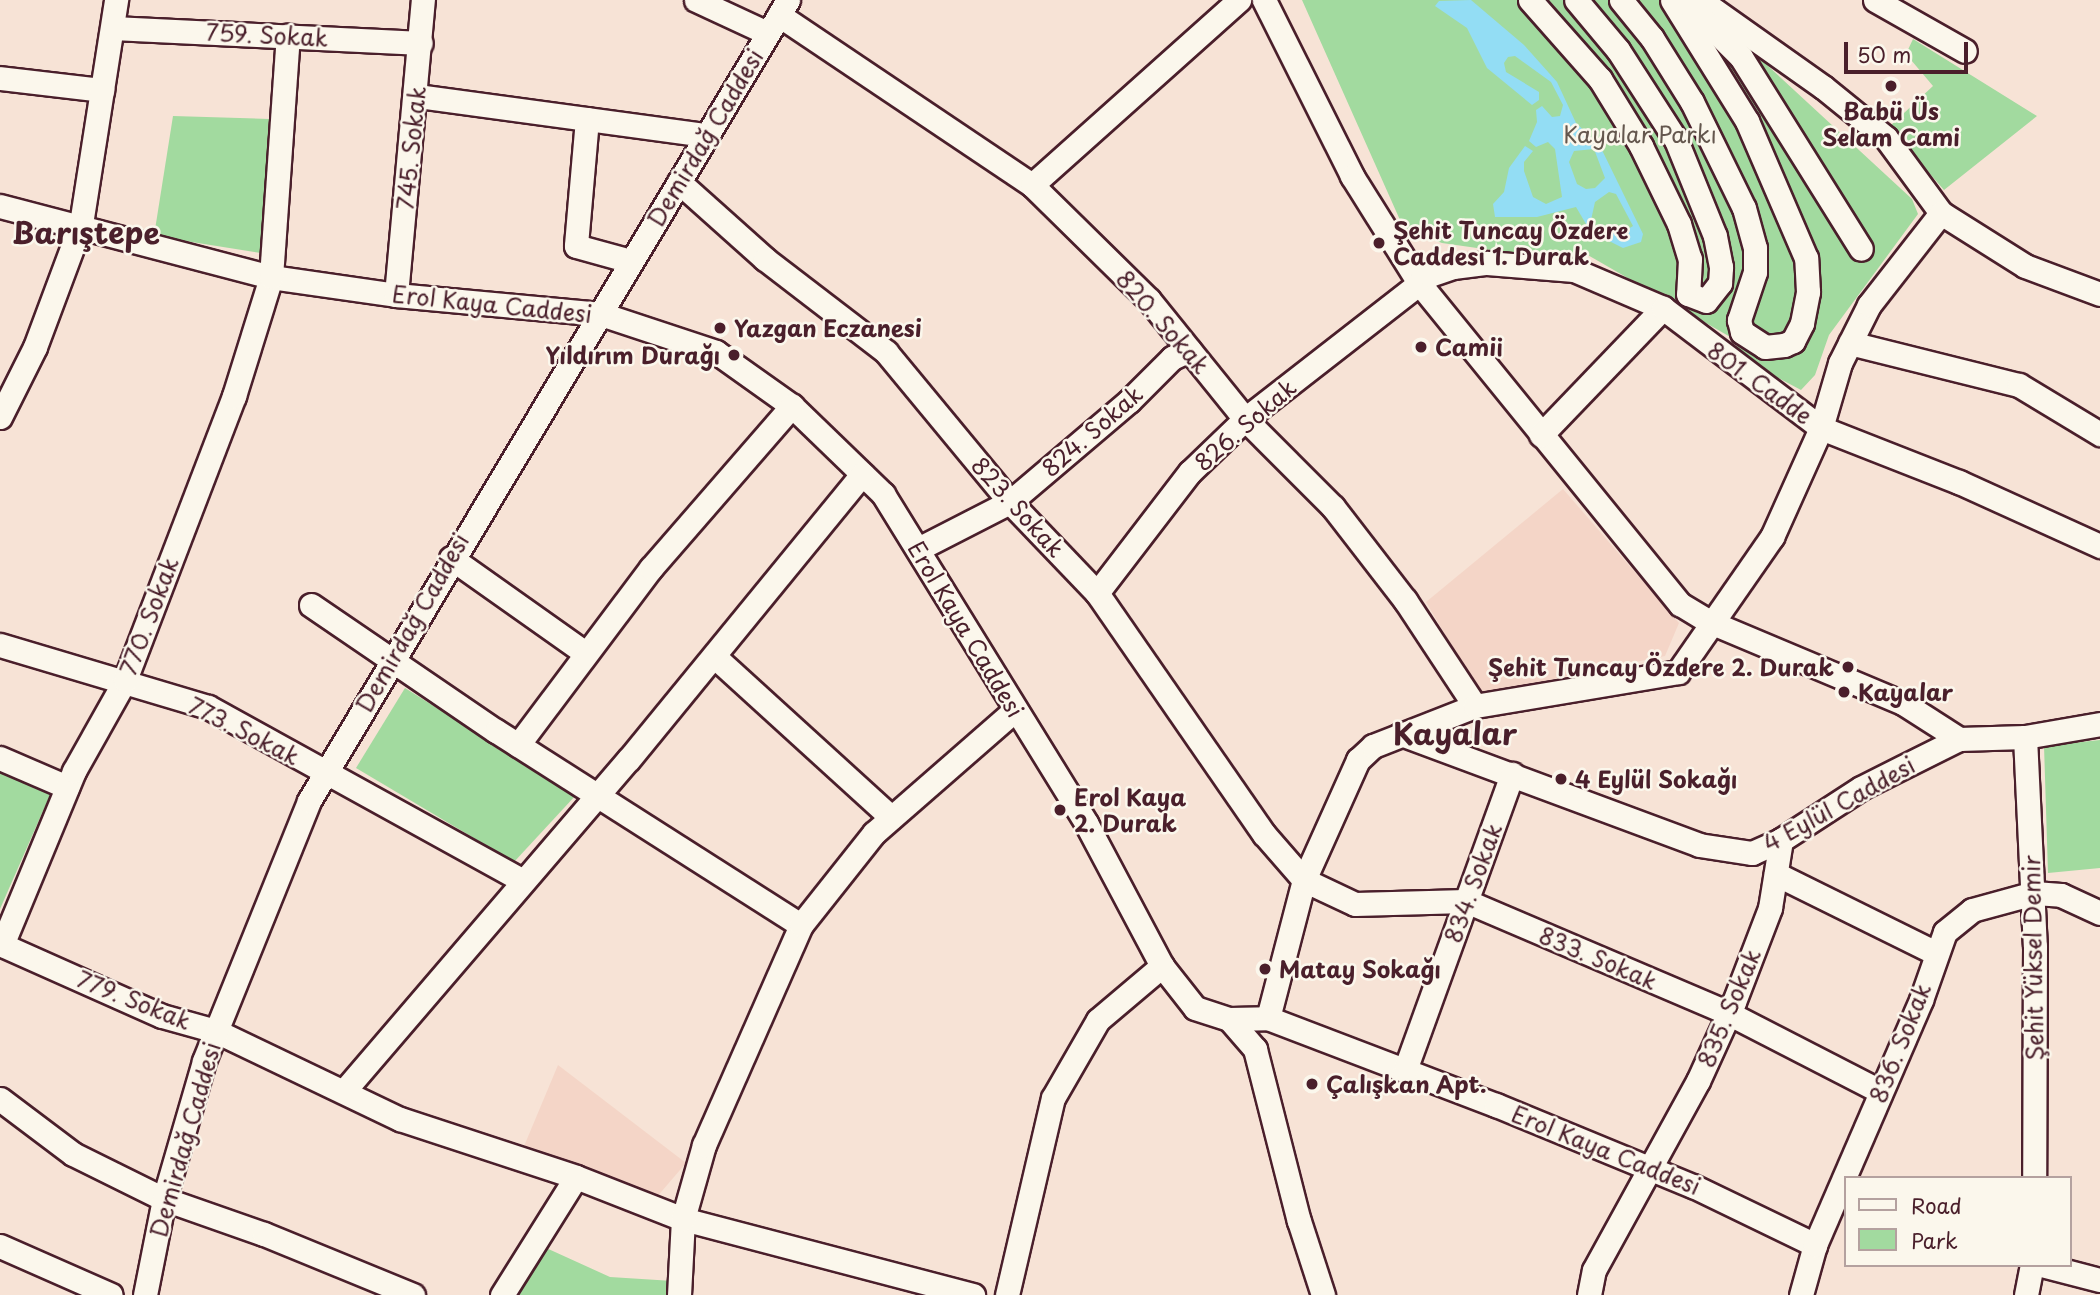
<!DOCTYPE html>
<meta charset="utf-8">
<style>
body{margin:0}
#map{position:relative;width:2100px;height:1295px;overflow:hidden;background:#f7e3d6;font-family:"Playpen Sans",sans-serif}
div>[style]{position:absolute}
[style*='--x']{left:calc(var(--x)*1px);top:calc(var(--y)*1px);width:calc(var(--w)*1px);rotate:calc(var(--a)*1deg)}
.built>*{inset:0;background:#f4d5c7}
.green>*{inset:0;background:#a2da9f}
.water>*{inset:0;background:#93ddf4}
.roads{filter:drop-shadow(2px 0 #4a1f2b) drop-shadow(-2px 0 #4a1f2b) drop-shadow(0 2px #4a1f2b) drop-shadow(0 -2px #4a1f2b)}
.minor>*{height:23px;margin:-11.5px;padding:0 11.5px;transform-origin:11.5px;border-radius:11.5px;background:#fbf7ec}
.dots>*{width:19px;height:19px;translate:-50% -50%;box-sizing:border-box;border:4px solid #fbf7ec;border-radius:50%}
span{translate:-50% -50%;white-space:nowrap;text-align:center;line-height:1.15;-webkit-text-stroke:5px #fbf7ec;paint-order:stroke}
.street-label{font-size:23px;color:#4a1f2b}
.poi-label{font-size:23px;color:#4a1f2b;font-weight:700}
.left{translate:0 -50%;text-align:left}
.right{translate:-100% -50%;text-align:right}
.park-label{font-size:23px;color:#64574e}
.district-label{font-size:30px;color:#4a1f2b;font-weight:700}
.legend{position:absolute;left:1844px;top:1176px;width:228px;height:91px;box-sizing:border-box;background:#fbf7ec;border:2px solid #b4a19f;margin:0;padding:9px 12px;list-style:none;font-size:21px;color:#4a1f2b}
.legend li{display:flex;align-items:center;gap:14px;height:35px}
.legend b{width:35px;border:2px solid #b4a19f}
.scale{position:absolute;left:1844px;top:42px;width:124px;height:32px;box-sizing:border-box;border:4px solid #4a1f2b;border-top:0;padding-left:9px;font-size:21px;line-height:24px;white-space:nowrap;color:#4a1f2b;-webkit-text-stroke:5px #fbf7ec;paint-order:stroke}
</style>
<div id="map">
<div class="built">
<div style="clip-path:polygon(1563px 489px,1679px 623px,1665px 656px,1480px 694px,1426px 602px)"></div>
<div style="clip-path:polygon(558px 1065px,686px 1163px,656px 1198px,522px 1151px)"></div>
</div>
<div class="green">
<div style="clip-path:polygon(1302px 0,1677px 0,1755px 54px,1912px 199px,1918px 214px,1829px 335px,1815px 375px,1801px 390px,1733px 354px,1739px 342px,1586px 254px,1581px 263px,1442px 243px,1404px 229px)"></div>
<div style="clip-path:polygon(1913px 39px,2037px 116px,1944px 190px,1889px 127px,1933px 86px,1906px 54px)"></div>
<div style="clip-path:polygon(173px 116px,269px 119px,261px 253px,154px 236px)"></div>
<div style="clip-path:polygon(405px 688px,576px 795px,514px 862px,356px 768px)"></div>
<div style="clip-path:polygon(2100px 740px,2100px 868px,2048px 873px,2044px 746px)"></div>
<div style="clip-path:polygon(0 754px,57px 779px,0 909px)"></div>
<div style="clip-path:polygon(544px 1247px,610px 1277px,673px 1281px,673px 1295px,519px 1295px)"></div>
</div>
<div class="water">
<div style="clip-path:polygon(evenodd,1471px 0,1524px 45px,1557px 82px,1576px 123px,1600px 146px,1643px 234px,1641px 242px,1623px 248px,1593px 233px,1607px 227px,1620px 234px,1633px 226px,1616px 194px,1609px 192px,1595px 202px,1589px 229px,1576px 207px,1537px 217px,1495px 217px,1493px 204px,1504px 192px,1509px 168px,1525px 146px,1533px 151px,1524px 162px,1524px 171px,1533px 197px,1546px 204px,1562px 197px,1555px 149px,1548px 142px,1536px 147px,1529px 141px,1537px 122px,1536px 110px,1542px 106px,1552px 117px,1560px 116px,1563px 105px,1551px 82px,1515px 56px,1508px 57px,1504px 63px,1506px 72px,1539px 92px,1539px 100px,1532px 105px,1487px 68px,1467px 28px,1435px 6px,1439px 1px,1471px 0,1594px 149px,1605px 178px,1595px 188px,1586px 189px,1577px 184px,1569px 162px,1574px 151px,1594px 149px)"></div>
</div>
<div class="roads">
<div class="minor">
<div style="--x:696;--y:0;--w:78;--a:24.9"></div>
<div style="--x:1264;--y:0;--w:197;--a:63.4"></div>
<div style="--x:1352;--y:176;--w:126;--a:57.9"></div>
<div style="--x:1419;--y:283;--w:414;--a:50.9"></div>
<div style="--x:1680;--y:604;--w:35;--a:31"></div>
<div style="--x:1710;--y:622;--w:209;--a:22.8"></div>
<div style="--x:1903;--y:703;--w:67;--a:32.7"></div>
<div style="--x:1959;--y:739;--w:66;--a:-1.7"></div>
<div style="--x:2025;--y:737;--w:76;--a:-9.8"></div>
<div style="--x:1530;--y:0;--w:106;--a:48.5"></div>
<div style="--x:1600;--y:79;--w:79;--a:58.5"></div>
<div style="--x:1641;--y:146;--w:87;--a:64"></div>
<div style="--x:1679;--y:224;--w:37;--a:73"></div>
<div style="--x:1690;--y:259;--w:35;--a:93"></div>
<div style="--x:1688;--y:294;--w:19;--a:21"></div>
<div style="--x:1706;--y:301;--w:23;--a:-52"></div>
<div style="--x:1720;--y:283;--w:16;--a:-86"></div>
<div style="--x:1721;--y:267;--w:32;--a:-101"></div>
<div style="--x:1715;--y:236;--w:104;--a:-112.1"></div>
<div style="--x:1676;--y:140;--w:107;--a:-122.8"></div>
<div style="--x:1618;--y:50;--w:65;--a:-130"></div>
<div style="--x:1621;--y:0;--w:49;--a:50.8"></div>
<div style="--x:1652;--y:38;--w:75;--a:58"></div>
<div style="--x:1692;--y:102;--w:118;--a:63.9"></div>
<div style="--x:1744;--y:208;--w:41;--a:74.6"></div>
<div style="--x:1755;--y:248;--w:24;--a:90"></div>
<div style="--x:1755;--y:272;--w:51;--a:108.4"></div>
<div style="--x:1739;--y:320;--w:12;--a:76"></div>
<div style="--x:1742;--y:332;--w:27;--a:33"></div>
<div style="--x:1765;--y:347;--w:19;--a:-6"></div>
<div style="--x:1784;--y:345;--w:10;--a:-24"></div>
<div style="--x:1793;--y:341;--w:20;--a:-63"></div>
<div style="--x:1802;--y:323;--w:32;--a:-79"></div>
<div style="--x:1808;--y:292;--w:34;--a:-93"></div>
<div style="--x:1806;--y:258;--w:149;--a:-113.3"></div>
<div style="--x:1747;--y:121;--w:142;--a:-121.8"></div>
<div style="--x:1700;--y:0;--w:151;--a:35.3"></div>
<div style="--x:1823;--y:87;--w:81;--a:39"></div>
<div style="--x:1886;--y:138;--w:93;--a:53.7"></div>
<div style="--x:1941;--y:213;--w:99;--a:32.2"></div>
<div style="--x:2025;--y:266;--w:80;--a:20.5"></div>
<div style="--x:1875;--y:0;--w:103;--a:29.5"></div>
<div style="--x:1690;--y:6;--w:72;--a:45"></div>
<div style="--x:1741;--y:57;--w:226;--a:58"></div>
<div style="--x:779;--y:15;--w:305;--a:33.9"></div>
<div style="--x:1032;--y:185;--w:164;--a:44.5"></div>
<div style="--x:1149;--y:300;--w:153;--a:51.1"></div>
<div style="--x:1245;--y:419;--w:124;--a:45"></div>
<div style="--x:1333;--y:507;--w:118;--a:52.3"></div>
<div style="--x:1405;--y:600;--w:127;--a:56.6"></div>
<div style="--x:114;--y:28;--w:307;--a:2.8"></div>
<div style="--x:0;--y:78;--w:103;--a:6.7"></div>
<div style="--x:417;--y:96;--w:293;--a:7.7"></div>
<div style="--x:587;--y:119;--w:127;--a:95"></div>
<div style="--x:576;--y:246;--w:57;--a:15.3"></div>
<div style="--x:679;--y:182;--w:115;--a:41.8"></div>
<div style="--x:765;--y:259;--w:153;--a:37.5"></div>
<div style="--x:886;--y:352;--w:195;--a:50.4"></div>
<div style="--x:1010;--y:502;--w:126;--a:46.3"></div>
<div style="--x:1097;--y:593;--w:293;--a:55.3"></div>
<div style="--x:1264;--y:834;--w:61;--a:49"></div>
<div style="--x:1304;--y:880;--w:56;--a:25.2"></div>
<div style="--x:1355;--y:904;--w:111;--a:-1.5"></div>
<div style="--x:1466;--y:901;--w:285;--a:23.1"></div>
<div style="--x:1728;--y:1013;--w:171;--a:27.2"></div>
<div style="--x:1032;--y:185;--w:278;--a:-41.8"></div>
<div style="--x:0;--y:206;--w:280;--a:14.7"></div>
<div style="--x:271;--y:277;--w:126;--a:8.2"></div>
<div style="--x:396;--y:295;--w:206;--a:5.3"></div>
<div style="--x:601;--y:314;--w:121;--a:18.3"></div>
<div style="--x:716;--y:352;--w:93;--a:35.4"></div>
<div style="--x:792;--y:406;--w:127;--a:44"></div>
<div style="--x:883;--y:494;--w:387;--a:58.3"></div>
<div style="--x:1086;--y:823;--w:162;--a:62"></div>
<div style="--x:1162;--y:966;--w:53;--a:51.8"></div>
<div style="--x:1195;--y:1008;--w:36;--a:18"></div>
<div style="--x:1229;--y:1019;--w:39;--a:-1"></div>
<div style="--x:1268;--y:1018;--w:244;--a:20.9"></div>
<div style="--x:1496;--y:1105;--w:213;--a:22.4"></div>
<div style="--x:1693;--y:1186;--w:136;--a:25.8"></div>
<div style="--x:396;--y:295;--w:296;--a:-84.8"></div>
<div style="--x:1850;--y:343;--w:174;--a:14"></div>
<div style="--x:2019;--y:385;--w:95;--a:31.2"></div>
<div style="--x:0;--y:417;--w:78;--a:-63.4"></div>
<div style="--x:35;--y:347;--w:131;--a:-69.5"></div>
<div style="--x:81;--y:224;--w:227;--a:-81.1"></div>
<div style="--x:1541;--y:435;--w:176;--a:-46.2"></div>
<div style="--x:918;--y:549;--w:103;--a:-27.1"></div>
<div style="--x:1010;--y:502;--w:156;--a:-40.3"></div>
<div style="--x:1129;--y:401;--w:61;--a:-45"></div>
<div style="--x:1172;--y:358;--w:19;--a:-25"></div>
<div style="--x:451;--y:558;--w:163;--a:35.3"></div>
<div style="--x:1097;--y:593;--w:153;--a:-52.5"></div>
<div style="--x:1190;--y:472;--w:76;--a:-43.9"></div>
<div style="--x:1245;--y:419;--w:234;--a:-37.9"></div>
<div style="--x:1430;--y:275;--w:24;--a:-19"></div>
<div style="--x:1453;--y:267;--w:34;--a:-7"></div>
<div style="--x:1487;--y:263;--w:87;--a:4.6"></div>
<div style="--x:1574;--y:270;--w:97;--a:23.1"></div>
<div style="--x:1663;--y:308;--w:198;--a:37.2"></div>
<div style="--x:1821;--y:428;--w:148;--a:21.4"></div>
<div style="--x:1959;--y:482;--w:155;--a:24.4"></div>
<div style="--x:311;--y:605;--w:224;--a:34.3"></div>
<div style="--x:496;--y:731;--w:361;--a:32.5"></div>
<div style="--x:0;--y:645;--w:217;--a:16.6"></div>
<div style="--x:208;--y:707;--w:359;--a:28.9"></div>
<div style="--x:715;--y:657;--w:238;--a:42.3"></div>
<div style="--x:1401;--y:734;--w:318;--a:20.4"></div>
<div style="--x:1699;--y:845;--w:54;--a:8.6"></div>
<div style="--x:1752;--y:853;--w:32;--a:-24"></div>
<div style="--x:1781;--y:840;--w:95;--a:-33"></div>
<div style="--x:1861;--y:788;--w:110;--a:-26.6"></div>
<div style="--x:2025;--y:737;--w:209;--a:87.3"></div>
<div style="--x:2035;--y:946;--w:232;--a:90.2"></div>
<div style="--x:518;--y:745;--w:221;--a:-53.1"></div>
<div style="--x:651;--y:568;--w:215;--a:-49"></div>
<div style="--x:0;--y:758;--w:73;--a:23.4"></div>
<div style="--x:1776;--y:874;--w:176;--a:26.3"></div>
<div style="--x:0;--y:944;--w:177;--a:24"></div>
<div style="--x:162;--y:1016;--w:56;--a:15.5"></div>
<div style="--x:216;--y:1031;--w:204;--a:25.6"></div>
<div style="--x:400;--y:1119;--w:185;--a:18.2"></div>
<div style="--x:576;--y:1177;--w:115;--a:21.4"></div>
<div style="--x:683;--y:1219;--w:300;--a:14.7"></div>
<div style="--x:2;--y:945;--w:188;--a:-67.5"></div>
<div style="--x:74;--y:771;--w:104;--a:-60.7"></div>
<div style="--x:125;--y:680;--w:304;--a:-69"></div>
<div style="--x:234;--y:396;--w:125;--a:-72.7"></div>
<div style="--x:271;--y:277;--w:242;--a:-86"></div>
<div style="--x:1268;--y:1018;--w:143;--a:-75.4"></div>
<div style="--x:1304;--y:880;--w:132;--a:-65.8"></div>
<div style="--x:1358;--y:760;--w:21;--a:-43"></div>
<div style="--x:1373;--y:746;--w:110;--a:-21.4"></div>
<div style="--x:1475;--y:706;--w:206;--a:-9.5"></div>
<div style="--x:1678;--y:672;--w:165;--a:-55.2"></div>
<div style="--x:1772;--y:537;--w:120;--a:-65.8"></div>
<div style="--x:1821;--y:428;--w:68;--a:-73.7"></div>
<div style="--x:1840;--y:363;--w:65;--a:-63.4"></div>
<div style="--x:1869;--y:305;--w:117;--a:-52"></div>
<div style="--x:1229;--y:1019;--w:40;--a:49"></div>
<div style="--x:1255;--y:1049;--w:178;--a:75.7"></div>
<div style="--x:1299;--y:1221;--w:78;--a:72"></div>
<div style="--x:1405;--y:1070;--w:315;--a:-70.1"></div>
<div style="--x:344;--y:1091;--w:438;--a:-49.4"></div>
<div style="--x:629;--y:759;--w:368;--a:-50.7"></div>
<div style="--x:0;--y:1099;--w:91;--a:37"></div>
<div style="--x:73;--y:1154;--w:102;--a:26.3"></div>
<div style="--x:164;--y:1199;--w:106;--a:19.3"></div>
<div style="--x:264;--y:1234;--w:161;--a:22.3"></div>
<div style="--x:0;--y:1246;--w:121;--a:23.8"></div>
<div style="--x:2042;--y:1265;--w:60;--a:14.5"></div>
<div style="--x:145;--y:1295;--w:98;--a:-78.8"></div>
<div style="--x:164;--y:1199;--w:144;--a:-73.8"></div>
<div style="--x:204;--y:1061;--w:280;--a:-68"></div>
<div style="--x:309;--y:801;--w:933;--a:-59.12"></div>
<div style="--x:502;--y:1295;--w:139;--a:-57.9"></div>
<div style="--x:679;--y:1295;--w:76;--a:-87"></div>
<div style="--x:683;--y:1219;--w:77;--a:-74.2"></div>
<div style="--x:704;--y:1145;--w:240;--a:-66.2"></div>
<div style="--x:801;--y:925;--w:117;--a:-51.6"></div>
<div style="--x:874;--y:833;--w:186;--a:-41.1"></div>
<div style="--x:1007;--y:1295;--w:202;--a:-76.9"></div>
<div style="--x:1053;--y:1098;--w:90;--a:-60"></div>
<div style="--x:1098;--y:1020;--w:84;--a:-40.2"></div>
<div style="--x:1589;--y:1295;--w:25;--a:-79"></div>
<div style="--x:1594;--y:1270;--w:216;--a:-61.2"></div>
<div style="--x:1698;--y:1081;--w:87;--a:-65.5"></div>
<div style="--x:1734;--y:1002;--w:101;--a:-69"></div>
<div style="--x:1770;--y:908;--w:69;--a:-80.8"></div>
<div style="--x:1801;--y:1295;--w:52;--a:-74.4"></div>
<div style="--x:1815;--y:1245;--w:267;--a:-66.6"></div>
<div style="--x:1921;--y:1000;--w:72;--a:-70.6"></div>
<div style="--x:1945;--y:932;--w:35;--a:-39"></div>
<div style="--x:1972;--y:910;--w:64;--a:-15.3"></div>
<div style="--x:2034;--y:893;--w:27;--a:4"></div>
<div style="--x:2061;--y:895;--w:43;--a:24.8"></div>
<div style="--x:2026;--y:1295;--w:31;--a:-79"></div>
</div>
</div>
<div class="dots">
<div style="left:1891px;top:86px;background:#4a1f2b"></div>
<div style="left:1379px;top:243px;background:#4a1f2b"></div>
<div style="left:720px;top:328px;background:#4a1f2b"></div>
<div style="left:1421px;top:347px;background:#4a1f2b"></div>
<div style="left:734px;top:355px;background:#4a1f2b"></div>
<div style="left:1848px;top:667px;background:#4a1f2b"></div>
<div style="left:1844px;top:692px;background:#4a1f2b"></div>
<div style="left:1561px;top:779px;background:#4a1f2b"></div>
<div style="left:1060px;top:810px;background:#4a1f2b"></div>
<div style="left:1265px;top:969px;background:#4a1f2b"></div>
<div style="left:1312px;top:1084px;background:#4a1f2b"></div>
</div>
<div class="street-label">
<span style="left:267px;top:35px;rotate:3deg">759. Sokak</span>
<span style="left:705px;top:138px;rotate:-59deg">Demirdağ Caddesi</span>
<span style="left:411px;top:148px;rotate:-84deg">745. Sokak</span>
<span style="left:492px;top:304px;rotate:6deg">Erol Kaya Caddesi</span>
<span style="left:1163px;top:322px;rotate:49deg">820. Sokak</span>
<span style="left:1760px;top:383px;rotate:36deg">801. Cadde</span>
<span style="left:1245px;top:425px;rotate:-41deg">826. Sokak</span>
<span style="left:1092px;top:431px;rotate:-41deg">824. Sokak</span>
<span style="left:1018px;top:507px;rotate:48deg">823. Sokak</span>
<span style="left:149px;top:616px;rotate:-69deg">770. Sokak</span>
<span style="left:412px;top:623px;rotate:-60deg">Demirdağ Caddesi</span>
<span style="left:966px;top:629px;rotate:59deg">Erol Kaya Caddesi</span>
<span style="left:244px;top:731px;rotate:27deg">773. Sokak</span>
<span style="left:1839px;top:804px;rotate:-29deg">4 Eylül Caddesi</span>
<span style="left:1473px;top:883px;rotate:-70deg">834. Sokak</span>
<span style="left:1598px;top:958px;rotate:23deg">833. Sokak</span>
<span style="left:2033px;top:958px;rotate:-91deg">Şehit Yüksel Demir</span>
<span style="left:134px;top:1000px;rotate:22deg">779. Sokak</span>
<span style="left:1729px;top:1008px;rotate:-67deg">835. Sokak</span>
<span style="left:1900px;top:1043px;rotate:-68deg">836. Sokak</span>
<span style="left:185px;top:1140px;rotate:-74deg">Demirdağ Caddesi</span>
<span style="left:1606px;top:1150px;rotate:22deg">Erol Kaya Caddesi</span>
</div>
<div class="poi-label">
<span style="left:1891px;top:124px">Babü Üs<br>Selam Cami</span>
<span class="left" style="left:1393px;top:243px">Şehit Tuncay Özdere<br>Caddesi 1. Durak</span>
<span class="left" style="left:734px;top:328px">Yazgan Eczanesi</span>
<span class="left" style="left:1435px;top:347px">Camii</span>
<span class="right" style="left:720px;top:355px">Yıldırım Durağı</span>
<span class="right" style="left:1834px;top:667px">Şehit Tuncay Özdere 2. Durak</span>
<span class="left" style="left:1858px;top:692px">Kayalar</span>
<span class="left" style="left:1575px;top:779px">4 Eylül Sokağı</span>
<span class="left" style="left:1074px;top:810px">Erol Kaya<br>2. Durak</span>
<span class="left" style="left:1279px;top:969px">Matay Sokağı</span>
<span class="left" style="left:1326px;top:1084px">Çalışkan Apt.</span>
</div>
<div class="park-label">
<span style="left:1640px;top:134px">Kayalar Parkı</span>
</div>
<div class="district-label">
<span style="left:86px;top:232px">Barıştepe</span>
<span style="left:1455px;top:733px">Kayalar</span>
</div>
<ul class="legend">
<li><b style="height:9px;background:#fbf7ec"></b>Road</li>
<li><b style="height:19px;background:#a2da9f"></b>Park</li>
</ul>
<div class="scale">50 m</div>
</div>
